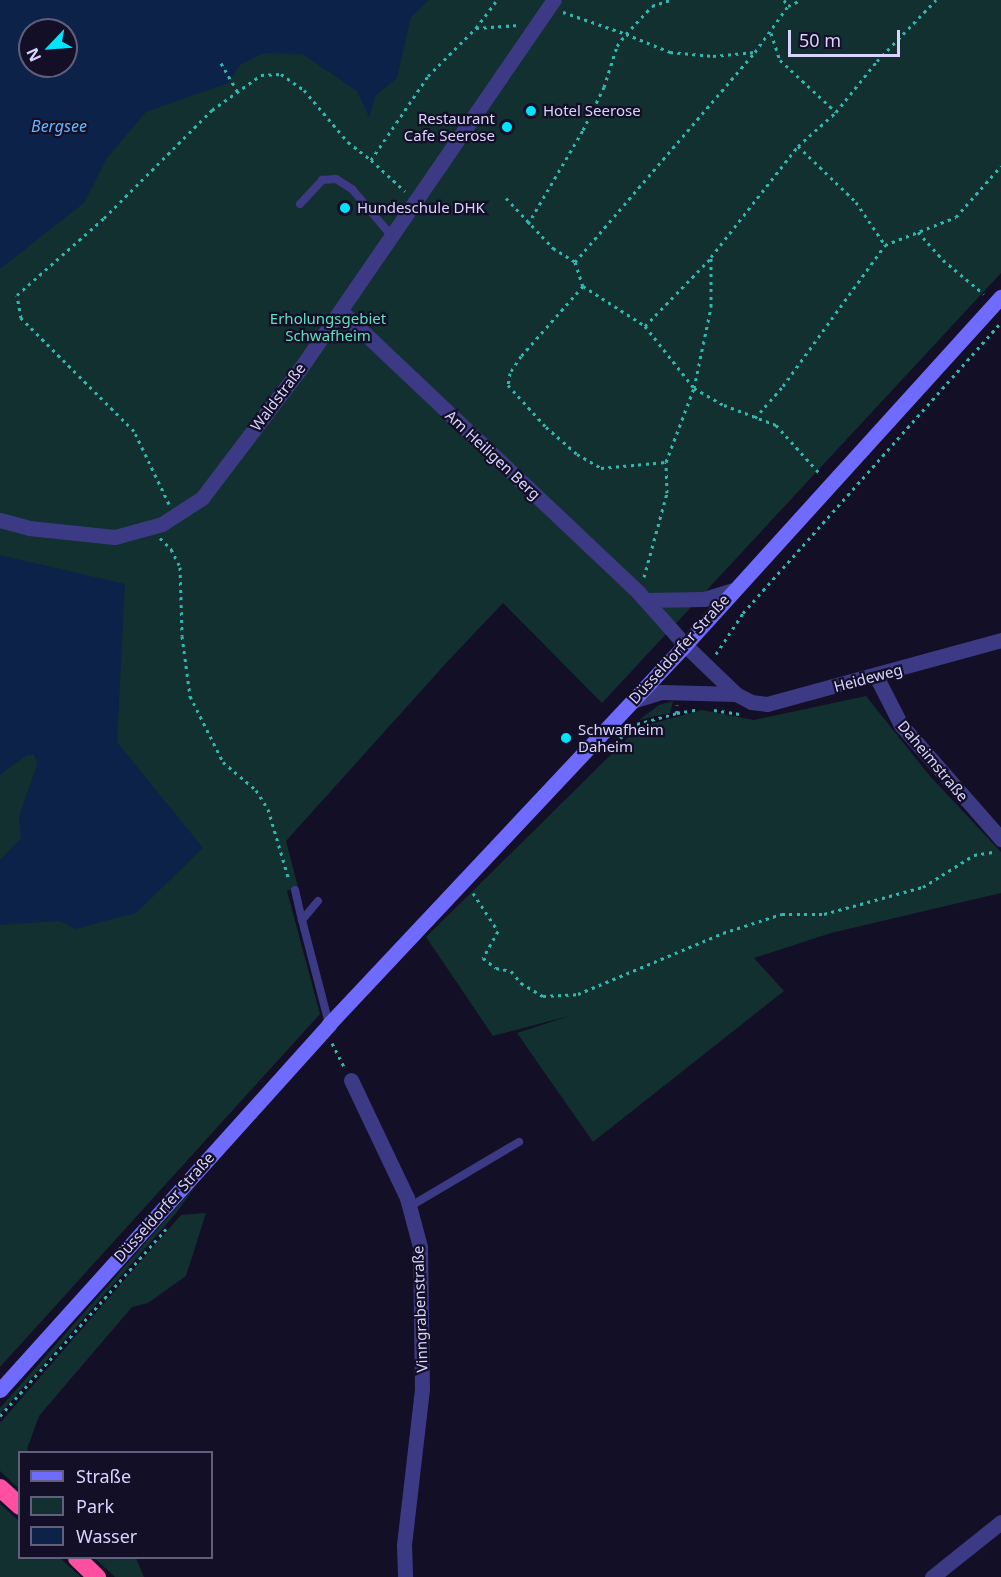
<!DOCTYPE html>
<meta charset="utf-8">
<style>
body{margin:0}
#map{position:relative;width:1001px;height:1577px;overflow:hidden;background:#130f26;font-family:"Noto Sans",sans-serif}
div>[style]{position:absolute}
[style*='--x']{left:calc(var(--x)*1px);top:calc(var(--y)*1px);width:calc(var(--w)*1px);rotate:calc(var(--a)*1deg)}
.green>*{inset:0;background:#12302f}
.water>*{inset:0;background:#0c2248}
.path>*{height:3px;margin-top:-1.5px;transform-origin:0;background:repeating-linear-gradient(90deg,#2fb8b0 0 3px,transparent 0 7.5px)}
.lane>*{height:8px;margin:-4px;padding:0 4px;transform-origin:4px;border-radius:4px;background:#3d3a85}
.street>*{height:15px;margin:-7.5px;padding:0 7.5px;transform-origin:7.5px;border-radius:7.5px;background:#3d3a85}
.secondary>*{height:15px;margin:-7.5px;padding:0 7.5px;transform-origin:7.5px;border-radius:7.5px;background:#6f6bff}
.highway>*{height:18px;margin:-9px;padding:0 9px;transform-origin:9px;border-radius:9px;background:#ff4fa3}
.dots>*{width:16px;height:16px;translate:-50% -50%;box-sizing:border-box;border:3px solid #130f26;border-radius:50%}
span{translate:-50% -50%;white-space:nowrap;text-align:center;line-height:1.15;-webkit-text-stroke:4.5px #130f26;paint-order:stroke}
.poi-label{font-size:15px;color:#d9d4ff}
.left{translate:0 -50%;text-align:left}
.right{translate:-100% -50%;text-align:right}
.park-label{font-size:15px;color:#5fe0c0}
.street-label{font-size:15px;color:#d9d4ff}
.water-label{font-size:16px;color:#62b6ff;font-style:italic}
.legend{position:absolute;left:18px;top:1451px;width:195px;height:108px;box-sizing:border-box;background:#130f26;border:2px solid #625e7d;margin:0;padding:8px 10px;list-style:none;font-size:18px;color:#d9d4ff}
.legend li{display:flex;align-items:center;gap:12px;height:30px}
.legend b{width:30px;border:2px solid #625e7d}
.north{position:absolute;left:18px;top:18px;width:60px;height:60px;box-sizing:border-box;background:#130f26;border:2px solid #625e7d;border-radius:50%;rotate:245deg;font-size:16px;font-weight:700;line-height:24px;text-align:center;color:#d9d4ff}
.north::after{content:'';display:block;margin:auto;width:21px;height:27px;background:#00e5ff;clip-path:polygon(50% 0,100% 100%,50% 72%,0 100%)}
.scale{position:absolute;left:788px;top:30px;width:112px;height:27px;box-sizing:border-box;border:3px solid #d9d4ff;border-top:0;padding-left:8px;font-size:18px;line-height:21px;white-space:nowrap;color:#d9d4ff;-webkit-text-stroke:4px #130f26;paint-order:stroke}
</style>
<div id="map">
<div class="green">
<div style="clip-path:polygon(evenodd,0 0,1001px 0,1001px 273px,602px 703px,503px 603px,448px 661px,286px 841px,298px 887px,287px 891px,320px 1014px,0 1367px,0 0,30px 30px,66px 30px,66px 66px,30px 66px,30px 30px)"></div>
<div style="clip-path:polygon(866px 696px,929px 775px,1001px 852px,1001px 893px,831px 933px,754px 958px,784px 991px,593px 1142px,517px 1033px,569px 1016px,493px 1036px,426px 937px,639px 727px,702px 710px,754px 720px)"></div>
<div style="clip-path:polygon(673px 701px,670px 713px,639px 720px,659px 705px)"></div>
<div style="clip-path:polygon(196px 1185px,177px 1212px,0 1414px,0 1408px)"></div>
<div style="clip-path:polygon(206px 1213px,186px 1276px,148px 1303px,132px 1307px,39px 1416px,27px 1449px,30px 1452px,20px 1452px,19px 1489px,0 1471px,0 1423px,181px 1215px)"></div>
<div style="clip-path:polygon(0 1504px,19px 1521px,20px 1558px,60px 1558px,81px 1577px,0 1577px)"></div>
<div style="clip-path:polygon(94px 1558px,136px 1558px,144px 1577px,115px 1577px)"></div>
</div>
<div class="water">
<div style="clip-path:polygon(evenodd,0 0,429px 0,411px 17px,397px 78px,376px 95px,369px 117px,357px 91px,302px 54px,264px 53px,240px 65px,228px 83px,146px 112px,107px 158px,84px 203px,0 269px,0 0,30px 30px,66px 30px,66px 66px,30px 66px,30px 30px)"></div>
<div style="clip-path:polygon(0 555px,125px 584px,117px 742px,203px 848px,136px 913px,76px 929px,59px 921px,0 925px,0 860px,21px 838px,19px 817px,37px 764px,34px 754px,27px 755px,0 775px)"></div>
</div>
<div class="path">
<div style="--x:784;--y:0;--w:7;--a:56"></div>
<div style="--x:563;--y:12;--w:67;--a:19.2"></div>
<div style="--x:626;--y:34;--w:38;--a:-47"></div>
<div style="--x:652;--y:6;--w:19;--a:-18"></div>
<div style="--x:476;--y:28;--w:43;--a:-4"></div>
<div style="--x:771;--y:33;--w:28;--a:72"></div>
<div style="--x:780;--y:60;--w:76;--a:42.9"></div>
<div style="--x:221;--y:63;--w:34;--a:60"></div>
<div style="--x:798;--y:146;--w:81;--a:44"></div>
<div style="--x:856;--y:202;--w:52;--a:56"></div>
<div style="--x:371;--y:160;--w:46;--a:42.4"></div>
<div style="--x:506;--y:198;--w:69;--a:46.8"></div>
<div style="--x:553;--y:248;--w:26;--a:32"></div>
<div style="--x:575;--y:262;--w:25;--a:72"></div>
<div style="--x:583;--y:286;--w:94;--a:131.5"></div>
<div style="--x:521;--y:356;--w:20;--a:123"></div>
<div style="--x:510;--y:373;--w:12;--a:99"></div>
<div style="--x:508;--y:385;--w:57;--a:47.9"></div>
<div style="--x:546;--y:427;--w:41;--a:41.1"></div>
<div style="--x:577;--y:454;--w:28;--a:30"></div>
<div style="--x:601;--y:468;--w:65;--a:-5.3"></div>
<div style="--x:528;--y:224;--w:109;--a:-59.7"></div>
<div style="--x:583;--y:130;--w:48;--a:-64"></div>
<div style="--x:604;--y:87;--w:43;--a:-72.4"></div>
<div style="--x:617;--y:46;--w:15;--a:-53"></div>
<div style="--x:626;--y:34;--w:48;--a:22.2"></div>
<div style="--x:670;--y:52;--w:43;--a:5.3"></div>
<div style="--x:713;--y:56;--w:42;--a:-5.4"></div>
<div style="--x:918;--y:232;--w:38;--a:48"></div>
<div style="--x:943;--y:260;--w:53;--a:39.7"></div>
<div style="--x:575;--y:262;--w:277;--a:-49.4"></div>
<div style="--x:755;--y:52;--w:57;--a:-54.3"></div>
<div style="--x:788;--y:6;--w:14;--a:-25"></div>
<div style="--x:583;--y:286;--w:74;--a:32.8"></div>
<div style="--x:645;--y:326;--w:79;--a:51.7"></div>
<div style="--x:694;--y:388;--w:83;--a:-78.1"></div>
<div style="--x:711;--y:307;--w:50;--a:-90"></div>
<div style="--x:711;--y:257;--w:141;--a:-51.9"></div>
<div style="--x:798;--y:146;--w:51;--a:-41.8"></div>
<div style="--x:836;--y:112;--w:65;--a:-51.2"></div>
<div style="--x:877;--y:61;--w:85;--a:-46"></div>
<div style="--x:645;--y:326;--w:95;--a:-45.9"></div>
<div style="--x:755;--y:418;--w:43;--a:-48.8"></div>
<div style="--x:783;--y:386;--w:174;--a:-54.1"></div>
<div style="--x:885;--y:245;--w:76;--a:-21.5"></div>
<div style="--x:956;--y:217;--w:68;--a:-48.6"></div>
<div style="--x:169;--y:504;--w:81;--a:-115.6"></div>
<div style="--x:134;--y:431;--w:160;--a:-135"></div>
<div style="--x:21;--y:318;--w:23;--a:-100"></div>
<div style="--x:17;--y:295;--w:116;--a:-41.5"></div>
<div style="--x:104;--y:218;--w:153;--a:-45"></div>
<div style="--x:212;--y:110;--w:60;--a:-35.5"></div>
<div style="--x:261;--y:75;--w:20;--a:-3"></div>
<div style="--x:281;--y:74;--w:28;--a:35"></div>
<div style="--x:304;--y:90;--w:68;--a:49.8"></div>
<div style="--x:348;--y:142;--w:29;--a:38"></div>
<div style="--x:371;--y:160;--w:102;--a:-55.8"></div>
<div style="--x:428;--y:76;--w:68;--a:-45"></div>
<div style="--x:476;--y:28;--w:35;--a:-53"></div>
<div style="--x:160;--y:538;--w:16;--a:45"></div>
<div style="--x:171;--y:549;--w:20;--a:63"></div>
<div style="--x:180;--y:567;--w:69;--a:88.3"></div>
<div style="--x:182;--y:636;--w:61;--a:82.4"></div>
<div style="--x:190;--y:696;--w:74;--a:63.4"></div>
<div style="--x:223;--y:762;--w:43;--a:40.3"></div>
<div style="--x:256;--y:790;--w:22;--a:58"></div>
<div style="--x:268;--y:809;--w:74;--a:73.5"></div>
<div style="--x:644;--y:577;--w:87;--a:-74.7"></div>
<div style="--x:667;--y:493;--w:31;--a:-92"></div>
<div style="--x:666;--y:462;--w:79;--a:-69.3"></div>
<div style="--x:694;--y:388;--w:34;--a:30"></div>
<div style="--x:724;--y:405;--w:56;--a:21"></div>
<div style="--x:776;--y:425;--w:67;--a:48"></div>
<div style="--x:716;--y:654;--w:49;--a:-56.6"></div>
<div style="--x:743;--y:613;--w:389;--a:-48.4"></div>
<div style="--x:714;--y:710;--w:26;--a:9"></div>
<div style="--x:677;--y:713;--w:22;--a:-10"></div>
<div style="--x:620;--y:738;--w:22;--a:-39"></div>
<div style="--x:637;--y:724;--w:41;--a:-15.4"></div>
<div style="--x:677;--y:713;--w:8;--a:-90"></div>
<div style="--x:473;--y:893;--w:45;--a:56.7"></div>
<div style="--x:498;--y:931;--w:31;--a:119"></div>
<div style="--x:483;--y:958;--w:16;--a:38"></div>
<div style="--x:496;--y:968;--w:15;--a:11"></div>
<div style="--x:511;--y:971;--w:16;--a:50"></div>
<div style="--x:521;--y:983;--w:26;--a:31"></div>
<div style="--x:543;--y:996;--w:35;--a:-3"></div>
<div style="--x:578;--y:994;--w:157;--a:-22.8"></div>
<div style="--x:723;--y:933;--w:62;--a:-17.9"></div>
<div style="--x:782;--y:914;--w:42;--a:0"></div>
<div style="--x:824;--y:914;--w:103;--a:-15.3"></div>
<div style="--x:923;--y:887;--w:60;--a:-32.1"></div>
<div style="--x:974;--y:855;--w:19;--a:-9"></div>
<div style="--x:332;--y:1043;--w:27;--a:63"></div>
<div style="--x:0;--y:1416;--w:250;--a:-48.4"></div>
</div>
<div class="lane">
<div style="--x:300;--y:204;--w:33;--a:-47"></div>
<div style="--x:322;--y:180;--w:14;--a:-4"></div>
<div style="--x:336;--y:179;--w:19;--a:32"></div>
<div style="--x:352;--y:189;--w:59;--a:49.8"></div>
<div style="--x:295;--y:890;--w:31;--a:77"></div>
<div style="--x:318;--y:901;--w:25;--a:130"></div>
<div style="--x:302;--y:920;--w:107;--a:75.4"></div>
<div style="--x:409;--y:1207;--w:128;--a:-30.6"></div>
</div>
<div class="street">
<div style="--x:341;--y:311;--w:409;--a:43.4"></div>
<div style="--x:638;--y:592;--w:71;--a:48.4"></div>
<div style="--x:685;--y:645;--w:71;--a:43.9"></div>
<div style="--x:736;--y:694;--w:17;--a:28"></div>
<div style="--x:751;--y:702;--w:16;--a:7"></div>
<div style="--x:767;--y:704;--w:243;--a:-15.3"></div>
<div style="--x:0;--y:520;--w:30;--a:15"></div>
<div style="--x:29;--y:528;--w:86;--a:6"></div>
<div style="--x:115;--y:537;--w:49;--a:-15.5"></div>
<div style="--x:162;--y:524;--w:48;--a:-33"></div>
<div style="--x:202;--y:498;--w:162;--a:-52.8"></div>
<div style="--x:300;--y:369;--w:448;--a:-55.5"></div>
<div style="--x:645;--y:600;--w:59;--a:-1"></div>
<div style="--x:704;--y:599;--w:30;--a:-17"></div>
<div style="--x:876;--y:676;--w:55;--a:63"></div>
<div style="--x:901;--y:725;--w:152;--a:48.7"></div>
<div style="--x:632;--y:701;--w:31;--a:-17"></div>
<div style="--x:662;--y:692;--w:74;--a:1.5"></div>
<div style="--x:351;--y:1080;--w:131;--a:64.6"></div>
<div style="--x:407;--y:1198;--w:51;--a:75.1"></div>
<div style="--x:420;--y:1247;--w:142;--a:89.2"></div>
<div style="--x:422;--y:1389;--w:157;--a:96.6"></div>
<div style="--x:404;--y:1545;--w:32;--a:88"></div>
<div style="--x:932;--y:1577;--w:88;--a:-38.6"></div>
</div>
<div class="secondary">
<div style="--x:0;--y:1390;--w:492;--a:-48"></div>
<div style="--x:329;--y:1024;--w:520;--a:-46.79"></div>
<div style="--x:685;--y:645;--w:470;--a:-47.8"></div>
</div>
<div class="highway">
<div style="--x:0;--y:1488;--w:27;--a:42"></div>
<div style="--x:77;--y:1558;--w:28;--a:44"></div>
</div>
<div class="dots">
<div style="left:531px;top:111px;background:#00e5ff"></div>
<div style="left:507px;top:127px;background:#00e5ff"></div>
<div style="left:345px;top:208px;background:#00e5ff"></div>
<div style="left:566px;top:738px;background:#00e5ff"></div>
</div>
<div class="poi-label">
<span class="left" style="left:543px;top:111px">Hotel Seerose</span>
<span class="right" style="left:495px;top:127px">Restaurant<br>Cafe Seerose</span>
<span class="left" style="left:357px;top:208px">Hundeschule DHK</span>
<span class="left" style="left:578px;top:738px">Schwafheim<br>Daheim</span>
</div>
<div class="park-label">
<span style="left:328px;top:327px">Erholungsgebiet<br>Schwafheim</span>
</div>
<div class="street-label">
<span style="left:278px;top:397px;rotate:-53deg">Waldstraße</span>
<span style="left:493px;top:455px;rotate:43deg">Am Heiligen Berg</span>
<span style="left:679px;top:649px;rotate:-48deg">Düsseldorfer Straße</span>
<span style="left:868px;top:678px;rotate:-15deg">Heideweg</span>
<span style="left:933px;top:761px;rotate:50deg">Daheimstraße</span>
<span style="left:164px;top:1207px;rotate:-48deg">Düsseldorfer Straße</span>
<span style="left:420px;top:1309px;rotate:-92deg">Vinngrabenstraße</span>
</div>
<div class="water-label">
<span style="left:59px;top:126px">Bergsee</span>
</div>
<ul class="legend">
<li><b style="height:8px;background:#6f6bff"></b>Straße</li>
<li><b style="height:16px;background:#12302f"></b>Park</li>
<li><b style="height:16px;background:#0c2248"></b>Wasser</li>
</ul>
<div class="north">N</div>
<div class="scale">50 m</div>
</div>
